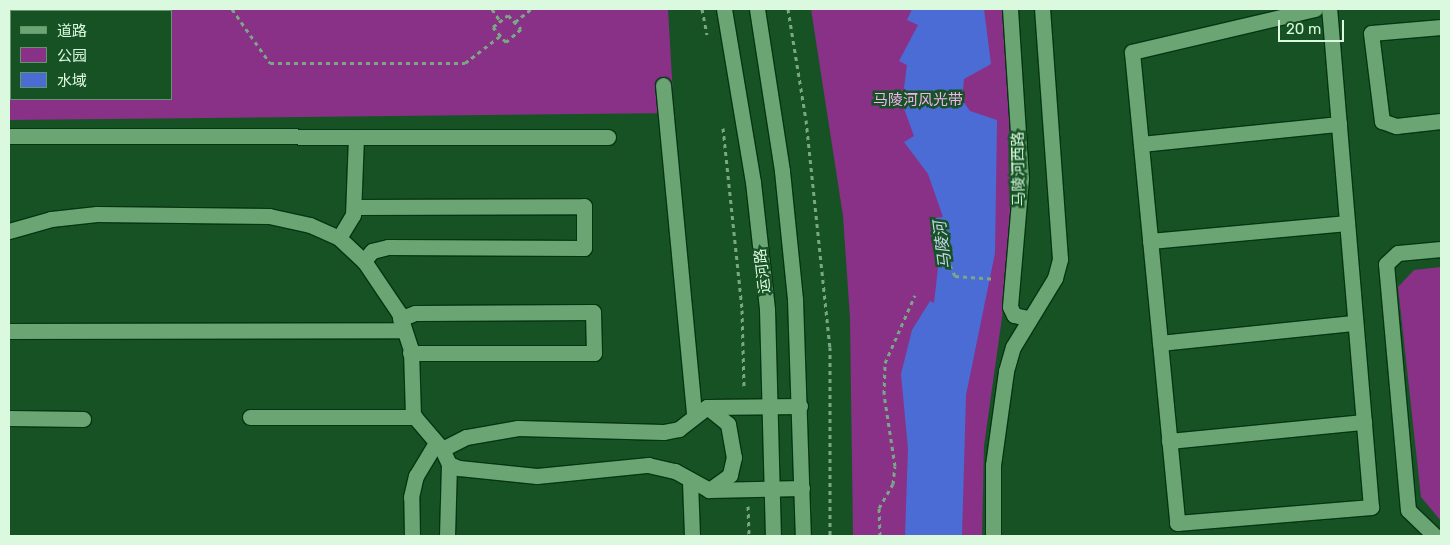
<!DOCTYPE html>
<meta charset="utf-8">
<style>
body{margin:0}
#map{position:relative;width:1450px;height:545px;overflow:hidden;background:#175225;font-family:Rubik,"Noto Sans SC",sans-serif}
div>[style]{position:absolute}
[style*='--x']{left:calc(var(--x)*1px);top:calc(var(--y)*1px);width:calc(var(--w)*1px);rotate:calc(var(--a)*1deg)}
.green>*{inset:0;background:#883187}
.water>*{inset:0;background:#4c6cd5}
.path>*{height:3px;margin-top:-1.5px;transform-origin:0;background:repeating-linear-gradient(90deg,#7ba784 0 4px,transparent 0 8px)}
.roads{filter:drop-shadow(1px 0 #063513) drop-shadow(-1px 0 #063513) drop-shadow(0 1px #063513) drop-shadow(0 -1px #063513)}
.minor>*{height:15px;margin:-7.5px;padding:0 7.5px;transform-origin:7.5px;border-radius:7.5px;background:#6aa573}
span{translate:-50% -50%;white-space:nowrap;text-align:center;line-height:1.15;-webkit-text-stroke:5px #175225;paint-order:stroke}
.park-label{font-size:15px;color:#f6b1f3}
.street-label{font-size:15px;color:#dbf9de}
.water-label{font-size:16px;color:#c8d3ee;font-style:italic}
.frame{position:absolute;inset:0;border:10px solid #dbf9de;pointer-events:none}
.legend{position:absolute;left:10px;top:10px;width:162px;height:90px;box-sizing:border-box;background:#175225;border:1px solid #65956f;margin:0;padding:6px 9px;list-style:none;font-size:15px;color:#dbf9de}
.legend li{display:flex;align-items:center;gap:10px;height:25px}
.legend b{width:25px;border:1px solid #65956f}
.scale{position:absolute;left:1278px;top:20px;width:66px;height:22px;box-sizing:border-box;border:2px solid #dbf9de;border-top:0;padding-left:6px;font-size:15px;line-height:18px;white-space:nowrap;color:#dbf9de;-webkit-text-stroke:4px #175225;paint-order:stroke}
</style>
<div id="map">
<div class="green">
<div style="clip-path:polygon(evenodd,9px 9px,668px 9px,674px 113px,9px 120px,9px 9px,11px 11px,171px 11px,171px 99px,11px 99px,11px 11px)"></div>
<div style="clip-path:polygon(811px 9px,1005px 9px,1014px 175px,1011px 253px,984px 446px,982px 536px,853px 536px,850px 318px,843px 216px)"></div>
<div style="clip-path:polygon(1441px 267px,1441px 521px,1421px 497px,1398px 287px,1414px 270px)"></div>
</div>
<div class="water">
<div style="clip-path:polygon(912px 9px,984px 9px,991px 64px,964px 79px,962px 100px,970px 111px,997px 120px,995px 253px,966px 395px,962px 536px,905px 536px,908px 449px,901px 374px,912px 330px,930px 301px,934px 303px,939px 259px,935px 218px,943px 217px,928px 174px,904px 142px,914px 136px,902px 103px,907px 65px,899px 61px,918px 25px,907px 20px)"></div>
</div>
<div class="path">
<div style="--x:9;--y:9;--w:4;--a:56"></div>
<div style="--x:232;--y:9;--w:66;--a:54.9"></div>
<div style="--x:270;--y:63;--w:195;--a:0"></div>
<div style="--x:465;--y:63;--w:44;--a:-37.6"></div>
<div style="--x:492;--y:9;--w:14;--a:56"></div>
<div style="--x:702;--y:9;--w:26;--a:79"></div>
<div style="--x:788;--y:9;--w:112;--a:80.8"></div>
<div style="--x:806;--y:120;--w:228;--a:84"></div>
<div style="--x:830;--y:347;--w:189;--a:90"></div>
<div style="--x:508;--y:15;--w:19;--a:47"></div>
<div style="--x:521;--y:29;--w:20;--a:139"></div>
<div style="--x:506;--y:42;--w:20;--a:-131"></div>
<div style="--x:493;--y:27;--w:19;--a:-39"></div>
<div style="--x:515;--y:22;--w:21;--a:-39"></div>
<div style="--x:9;--y:60;--w:3;--a:45"></div>
<div style="--x:723;--y:128;--w:183;--a:84"></div>
<div style="--x:742;--y:310;--w:78;--a:88.5"></div>
<div style="--x:939;--y:259;--w:7;--a:-8"></div>
<div style="--x:946;--y:258;--w:20;--a:63"></div>
<div style="--x:955;--y:276;--w:39;--a:4"></div>
<div style="--x:748;--y:506;--w:30;--a:88"></div>
<div style="--x:880;--y:536;--w:28;--a:-92"></div>
<div style="--x:879;--y:508;--w:28;--a:-60"></div>
<div style="--x:893;--y:484;--w:18;--a:-84"></div>
<div style="--x:895;--y:466;--w:73;--a:-98.7"></div>
<div style="--x:884;--y:394;--w:31;--a:-88"></div>
<div style="--x:885;--y:363;--w:74;--a:-66.2"></div>
</div>
<div class="roads">
<div class="minor">
<div style="--x:724;--y:9;--w:175;--a:80.5"></div>
<div style="--x:753;--y:182;--w:128;--a:83.7"></div>
<div style="--x:767;--y:309;--w:227;--a:88.5"></div>
<div style="--x:757;--y:9;--w:164;--a:81.2"></div>
<div style="--x:782;--y:171;--w:129;--a:84.2"></div>
<div style="--x:795;--y:299;--w:237;--a:88.1"></div>
<div style="--x:1010;--y:9;--w:169;--a:86.3"></div>
<div style="--x:1021;--y:178;--w:129;--a:94.9"></div>
<div style="--x:1010;--y:307;--w:9;--a:63"></div>
<div style="--x:1014;--y:315;--w:13;--a:13"></div>
<div style="--x:1315;--y:9;--w:188;--a:166.8"></div>
<div style="--x:1132;--y:52;--w:473;--a:84.5"></div>
<div style="--x:1177;--y:523;--w:195;--a:-4.7"></div>
<div style="--x:1371;--y:507;--w:500;--a:-94.8"></div>
<div style="--x:1441;--y:27;--w:70;--a:175.1"></div>
<div style="--x:1371;--y:33;--w:89;--a:82.9"></div>
<div style="--x:1382;--y:121;--w:15;--a:20"></div>
<div style="--x:1396;--y:126;--w:45;--a:-6.3"></div>
<div style="--x:663;--y:85;--w:331;--a:84.6"></div>
<div style="--x:9;--y:136;--w:599;--a:0.1"></div>
<div style="--x:1141;--y:144;--w:199;--a:-5.8"></div>
<div style="--x:354;--y:207;--w:230;--a:-0.2"></div>
<div style="--x:584;--y:206;--w:42;--a:90"></div>
<div style="--x:584;--y:248;--w:196;--a:-179.7"></div>
<div style="--x:388;--y:247;--w:16;--a:166"></div>
<div style="--x:372;--y:251;--w:13;--a:129"></div>
<div style="--x:9;--y:231;--w:44;--a:-15.9"></div>
<div style="--x:51;--y:219;--w:46;--a:-6.2"></div>
<div style="--x:97;--y:214;--w:172;--a:0.7"></div>
<div style="--x:269;--y:216;--w:42;--a:12.4"></div>
<div style="--x:310;--y:225;--w:32;--a:24"></div>
<div style="--x:339;--y:238;--w:34;--a:43"></div>
<div style="--x:364;--y:261;--w:63;--a:56.1"></div>
<div style="--x:399;--y:313;--w:38;--a:72"></div>
<div style="--x:411;--y:349;--w:66;--a:88.3"></div>
<div style="--x:413;--y:415;--w:45;--a:49.5"></div>
<div style="--x:339;--y:238;--w:27;--a:-59"></div>
<div style="--x:353;--y:215;--w:78;--a:-87.8"></div>
<div style="--x:1150;--y:241;--w:198;--a:-5.2"></div>
<div style="--x:400;--y:319;--w:16;--a:-22"></div>
<div style="--x:415;--y:313;--w:178;--a:-0.3"></div>
<div style="--x:593;--y:312;--w:41;--a:88.6"></div>
<div style="--x:594;--y:353;--w:184;--a:180"></div>
<div style="--x:9;--y:331;--w:395;--a:-0.1"></div>
<div style="--x:1160;--y:343;--w:196;--a:-5.9"></div>
<div style="--x:800;--y:406;--w:93;--a:179.4"></div>
<div style="--x:707;--y:407;--w:36;--a:142"></div>
<div style="--x:679;--y:429;--w:16;--a:169"></div>
<div style="--x:663;--y:432;--w:145;--a:-178.4"></div>
<div style="--x:518;--y:428;--w:53;--a:170.2"></div>
<div style="--x:466;--y:437;--w:27;--a:153"></div>
<div style="--x:442;--y:449;--w:17;--a:65"></div>
<div style="--x:449;--y:464;--w:11;--a:22"></div>
<div style="--x:459;--y:468;--w:78;--a:5.9"></div>
<div style="--x:537;--y:476;--w:112;--a:-5.7"></div>
<div style="--x:648;--y:465;--w:28;--a:13"></div>
<div style="--x:675;--y:471;--w:39;--a:29"></div>
<div style="--x:709;--y:490;--w:93;--a:-1.2"></div>
<div style="--x:707;--y:407;--w:27;--a:39"></div>
<div style="--x:728;--y:424;--w:34;--a:80"></div>
<div style="--x:734;--y:457;--w:18;--a:103"></div>
<div style="--x:730;--y:475;--w:26;--a:144"></div>
<div style="--x:250;--y:417;--w:165;--a:0"></div>
<div style="--x:9;--y:418;--w:74;--a:0.8"></div>
<div style="--x:1169;--y:441;--w:196;--a:-5.6"></div>
<div style="--x:690;--y:481;--w:55;--a:87.9"></div>
<div style="--x:412;--y:536;--w:39;--a:-91"></div>
<div style="--x:411;--y:497;--w:22;--a:-77"></div>
<div style="--x:416;--y:476;--w:39;--a:-59"></div>
<div style="--x:447;--y:536;--w:72;--a:-88.4"></div>
<div style="--x:993;--y:536;--w:71;--a:-90"></div>
<div style="--x:993;--y:465;--w:95;--a:-82.1"></div>
<div style="--x:1006;--y:371;--w:25;--a:-74"></div>
<div style="--x:1013;--y:347;--w:81;--a:-58.7"></div>
<div style="--x:1055;--y:278;--w:20;--a:-75"></div>
<div style="--x:1060;--y:259;--w:251;--a:-94.1"></div>
<div style="--x:1435;--y:536;--w:37;--a:-136"></div>
<div style="--x:1408;--y:510;--w:247;--a:-95.1"></div>
<div style="--x:1386;--y:264;--w:16;--a:-43"></div>
<div style="--x:1398;--y:253;--w:43;--a:-5.3"></div>
</div>
</div>
<div class="park-label">
<span style="left:918px;top:101px">马陵河风光带</span>
</div>
<div class="street-label">
<span style="left:1019px;top:169px;rotate:-91deg">马陵河西路</span>
<span style="left:763px;top:271px;rotate:-96deg">运河路</span>
</div>
<div class="water-label">
<span style="left:943px;top:245px;rotate:-97deg">马陵河</span>
</div>
<div class="frame"></div>
<ul class="legend">
<li><b style="height:6px;background:#6aa573"></b>道路</li>
<li><b style="height:14px;background:#883187"></b>公园</li>
<li><b style="height:14px;background:#4c6cd5"></b>水域</li>
</ul>
<div class="scale">20 m</div>
</div>
